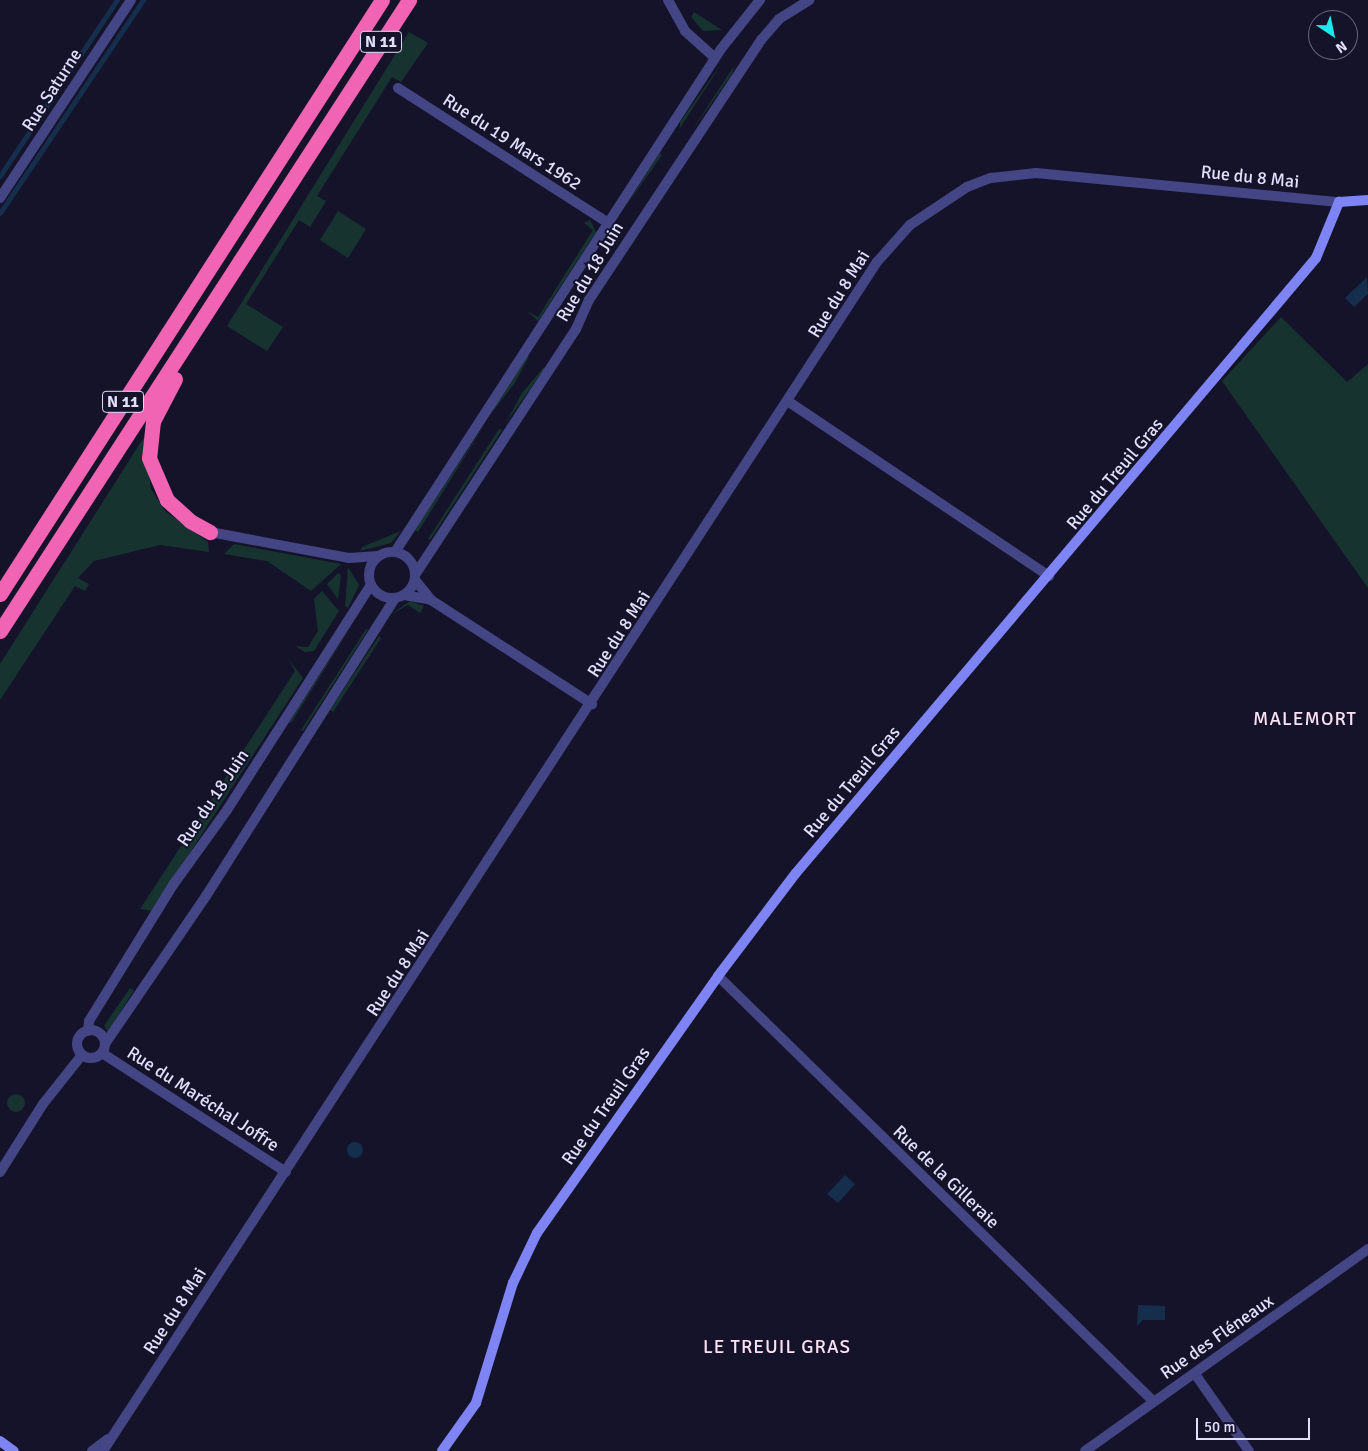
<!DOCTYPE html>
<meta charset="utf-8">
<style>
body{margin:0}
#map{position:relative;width:1368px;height:1451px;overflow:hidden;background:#151329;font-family:Signika,sans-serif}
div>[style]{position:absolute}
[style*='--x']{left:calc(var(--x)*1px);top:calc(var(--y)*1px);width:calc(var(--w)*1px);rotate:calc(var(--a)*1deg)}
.green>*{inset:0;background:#173330}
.round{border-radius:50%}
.water>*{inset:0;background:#142e4c}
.stream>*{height:4.5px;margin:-2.25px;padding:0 2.25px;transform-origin:2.25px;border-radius:2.25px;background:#142e4c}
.street>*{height:10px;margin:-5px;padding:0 5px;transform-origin:5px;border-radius:5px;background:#434584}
.street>.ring{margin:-5px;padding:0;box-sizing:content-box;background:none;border:10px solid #434584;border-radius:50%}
.secondary>*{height:10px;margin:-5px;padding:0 5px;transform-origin:5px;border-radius:5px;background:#7e84f4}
.highway>*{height:15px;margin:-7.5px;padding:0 7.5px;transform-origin:7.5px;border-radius:7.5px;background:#f164b3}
span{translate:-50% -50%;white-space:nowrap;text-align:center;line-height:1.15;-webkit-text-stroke:4px #151329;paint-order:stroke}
.shield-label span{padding:1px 4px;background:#151329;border:1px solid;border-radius:4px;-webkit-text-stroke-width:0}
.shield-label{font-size:16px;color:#e0dffc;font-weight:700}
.street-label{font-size:18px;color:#e0dffc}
.neighbourhood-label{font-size:19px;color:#fce0f4;letter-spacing:1px}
.north{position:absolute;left:1308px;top:10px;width:50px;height:50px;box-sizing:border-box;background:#151329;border:1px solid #66657d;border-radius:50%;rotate:146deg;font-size:14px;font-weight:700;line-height:20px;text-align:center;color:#e0dffc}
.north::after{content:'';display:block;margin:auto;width:18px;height:22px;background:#1ce7eb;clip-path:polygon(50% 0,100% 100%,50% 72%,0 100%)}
.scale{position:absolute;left:1196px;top:1418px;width:114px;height:22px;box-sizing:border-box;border:2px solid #e0dffc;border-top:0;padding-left:6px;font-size:15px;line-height:18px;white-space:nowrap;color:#e0dffc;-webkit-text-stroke:4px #151329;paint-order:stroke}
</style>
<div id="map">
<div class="green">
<div style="clip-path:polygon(694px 12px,722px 30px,703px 31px,691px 17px)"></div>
<div style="clip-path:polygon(409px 32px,428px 43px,401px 82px,392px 77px,317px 196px,326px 201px,310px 227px,299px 220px,246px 304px,283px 327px,267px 351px,227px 326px)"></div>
<div style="clip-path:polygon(724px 60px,680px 128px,680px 122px)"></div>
<div style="clip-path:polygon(734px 66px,732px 74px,689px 135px)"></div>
<div style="clip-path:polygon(660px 153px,662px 155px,624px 209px)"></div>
<div style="clip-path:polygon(338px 211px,366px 229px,348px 258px,320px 240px)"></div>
<div style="clip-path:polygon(590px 220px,596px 232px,538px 321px,527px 311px,538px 317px,593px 230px,584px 223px)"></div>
<div style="clip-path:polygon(1281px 317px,1347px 382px,1368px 364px,1368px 588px,1222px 381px)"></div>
<div style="clip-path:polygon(525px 355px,529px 357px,514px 384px,490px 415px)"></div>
<div style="clip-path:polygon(544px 367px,545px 368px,505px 424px,522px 393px)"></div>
<div style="clip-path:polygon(487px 421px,418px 532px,415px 530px)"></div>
<div style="clip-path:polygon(499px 429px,502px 430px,430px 540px,428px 539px)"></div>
<div style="clip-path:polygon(144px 437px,151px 489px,165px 511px,208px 542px,209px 552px,160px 545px,94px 561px,78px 578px,89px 584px,85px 591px,75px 586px,0 700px,0 664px)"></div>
<div style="clip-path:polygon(401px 531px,391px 543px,360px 551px,362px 547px)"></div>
<div style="clip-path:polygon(234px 544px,341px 564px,311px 591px,267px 561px,224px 554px)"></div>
<div style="clip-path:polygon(348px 567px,359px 585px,348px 608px,345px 606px)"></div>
<div style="clip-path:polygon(338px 573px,341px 575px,338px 599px,327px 584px)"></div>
<div style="clip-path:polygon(322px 591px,339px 611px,314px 651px,305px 652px,295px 646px,308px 647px,318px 631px,314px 599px)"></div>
<div style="clip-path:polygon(410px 601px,424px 606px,420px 613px,408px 605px,390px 615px)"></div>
<div style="clip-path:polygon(355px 621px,291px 723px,289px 722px)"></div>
<div style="clip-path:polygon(366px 629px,368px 630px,303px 731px,301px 730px)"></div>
<div style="clip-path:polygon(379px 636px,381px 638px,333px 712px,330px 710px)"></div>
<div style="clip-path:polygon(288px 659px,303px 678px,152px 911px,140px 909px,295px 671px)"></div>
<div style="clip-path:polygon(130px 988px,134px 990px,108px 1032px,104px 1026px)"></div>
<div class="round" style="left:7px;top:1094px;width:18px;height:18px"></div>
</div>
<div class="water">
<div style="clip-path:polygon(1367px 277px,1368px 294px,1354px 307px,1345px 298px)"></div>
<div class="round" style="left:347px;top:1142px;width:16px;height:16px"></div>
<div style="clip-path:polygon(845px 1175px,855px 1184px,838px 1203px,827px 1194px)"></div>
<div style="clip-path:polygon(1138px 1305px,1165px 1306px,1165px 1320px,1143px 1320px,1137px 1326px)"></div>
</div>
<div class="stream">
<div style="--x:0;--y:176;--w:211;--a:-56.4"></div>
<div style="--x:0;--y:213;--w:257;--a:-56.1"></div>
</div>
<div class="street">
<div style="--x:668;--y:0;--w:35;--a:61"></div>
<div style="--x:685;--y:31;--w:40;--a:42"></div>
<div style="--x:398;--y:88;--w:250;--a:32.7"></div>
<div style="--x:0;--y:198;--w:237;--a:-56.5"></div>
<div style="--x:789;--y:402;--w:313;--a:33.8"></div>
<div style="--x:210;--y:532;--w:141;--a:10.6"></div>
<div style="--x:349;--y:558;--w:29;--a:-4"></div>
<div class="ring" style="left:369px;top:552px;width:36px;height:36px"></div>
<div style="--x:395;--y:552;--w:599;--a:-57.05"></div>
<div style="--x:721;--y:49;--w:63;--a:-51.5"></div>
<div style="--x:415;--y:575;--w:294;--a:-56.8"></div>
<div style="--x:576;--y:329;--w:32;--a:-66"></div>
<div style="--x:589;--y:300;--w:312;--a:-56.5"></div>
<div style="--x:761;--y:40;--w:28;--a:-49"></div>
<div style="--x:779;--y:19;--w:36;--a:-32"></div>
<div style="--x:415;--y:580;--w:26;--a:51"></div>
<div style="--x:431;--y:600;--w:192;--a:32.9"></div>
<div style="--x:404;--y:595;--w:27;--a:10"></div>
<div style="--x:718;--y:976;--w:608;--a:44.33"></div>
<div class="ring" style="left:77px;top:1030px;width:18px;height:18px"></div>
<div style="--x:88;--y:1031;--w:10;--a:-84"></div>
<div style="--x:89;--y:1021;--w:160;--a:-58.3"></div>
<div style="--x:173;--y:885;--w:92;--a:-54.2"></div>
<div style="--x:227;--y:810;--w:267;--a:-57.4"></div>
<div style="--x:105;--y:1044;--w:179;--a:-55.7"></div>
<div style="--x:206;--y:896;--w:353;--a:-57.6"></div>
<div style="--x:102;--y:1053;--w:219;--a:32.9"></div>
<div style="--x:0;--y:1172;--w:80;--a:-57.7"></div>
<div style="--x:43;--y:1104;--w:63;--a:-51.5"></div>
<div style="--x:1195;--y:1374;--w:94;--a:55"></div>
<div style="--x:92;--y:1451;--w:20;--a:-37"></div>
<div style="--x:103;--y:1451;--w:1419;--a:-56.94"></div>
<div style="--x:877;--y:262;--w:50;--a:-48.3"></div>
<div style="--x:910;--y:225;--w:69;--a:-33.7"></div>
<div style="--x:967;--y:187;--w:26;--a:-21"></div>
<div style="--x:991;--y:178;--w:45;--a:-6.3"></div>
<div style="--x:1036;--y:173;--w:304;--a:5.5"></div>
<div style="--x:1085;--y:1451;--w:348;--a:-35.5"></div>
</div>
<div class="secondary">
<div style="--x:0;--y:1441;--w:17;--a:36"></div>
<div style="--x:442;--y:1451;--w:59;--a:-54.7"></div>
<div style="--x:476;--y:1403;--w:126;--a:-72.9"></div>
<div style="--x:513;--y:1283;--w:55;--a:-64.4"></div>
<div style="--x:537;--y:1233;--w:314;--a:-54.8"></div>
<div style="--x:718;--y:976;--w:129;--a:-52.9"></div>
<div style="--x:796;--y:873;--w:805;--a:-49.78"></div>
<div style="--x:1316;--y:258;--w:61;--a:-67.7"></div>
<div style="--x:1339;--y:202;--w:29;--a:-4"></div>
</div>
<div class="highway">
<div style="--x:175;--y:379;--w:47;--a:117.6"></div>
<div style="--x:153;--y:421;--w:37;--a:96"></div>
<div style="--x:149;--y:458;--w:46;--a:66.8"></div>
<div style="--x:167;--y:500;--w:31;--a:42"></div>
<div style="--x:190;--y:521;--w:23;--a:29"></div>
<div style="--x:0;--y:594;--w:706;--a:-57.26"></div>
<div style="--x:0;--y:631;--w:752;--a:-57.05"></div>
</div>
<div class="shield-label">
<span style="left:381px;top:42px">N 11</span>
<span style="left:123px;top:402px">N 11</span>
</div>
<div class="street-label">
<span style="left:52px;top:90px;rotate:-57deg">Rue Saturne</span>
<span style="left:512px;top:142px;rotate:33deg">Rue du 19 Mars 1962</span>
<span style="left:1250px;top:177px;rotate:6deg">Rue du 8 Mai</span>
<span style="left:590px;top:272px;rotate:-59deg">Rue du 18 Juin</span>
<span style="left:839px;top:294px;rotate:-58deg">Rue du 8 Mai</span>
<span style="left:1115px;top:474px;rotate:-50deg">Rue du Treuil Gras</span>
<span style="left:619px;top:634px;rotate:-57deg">Rue du 8 Mai</span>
<span style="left:852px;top:782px;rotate:-50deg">Rue du Treuil Gras</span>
<span style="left:213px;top:798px;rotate:-56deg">Rue du 18 Juin</span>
<span style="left:398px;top:973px;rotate:-57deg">Rue du 8 Mai</span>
<span style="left:203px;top:1099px;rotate:33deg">Rue du Maréchal Joffre</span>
<span style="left:606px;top:1106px;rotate:-55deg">Rue du Treuil Gras</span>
<span style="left:946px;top:1177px;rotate:44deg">Rue de la Gilleraie</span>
<span style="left:175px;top:1311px;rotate:-57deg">Rue du 8 Mai</span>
<span style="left:1217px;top:1337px;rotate:-35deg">Rue des Fléneaux</span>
</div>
<div class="neighbourhood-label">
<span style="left:1305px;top:720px">MALEMORT</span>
<span style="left:777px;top:1348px">LE TREUIL GRAS</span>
</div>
<div class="north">N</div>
<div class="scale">50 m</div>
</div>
